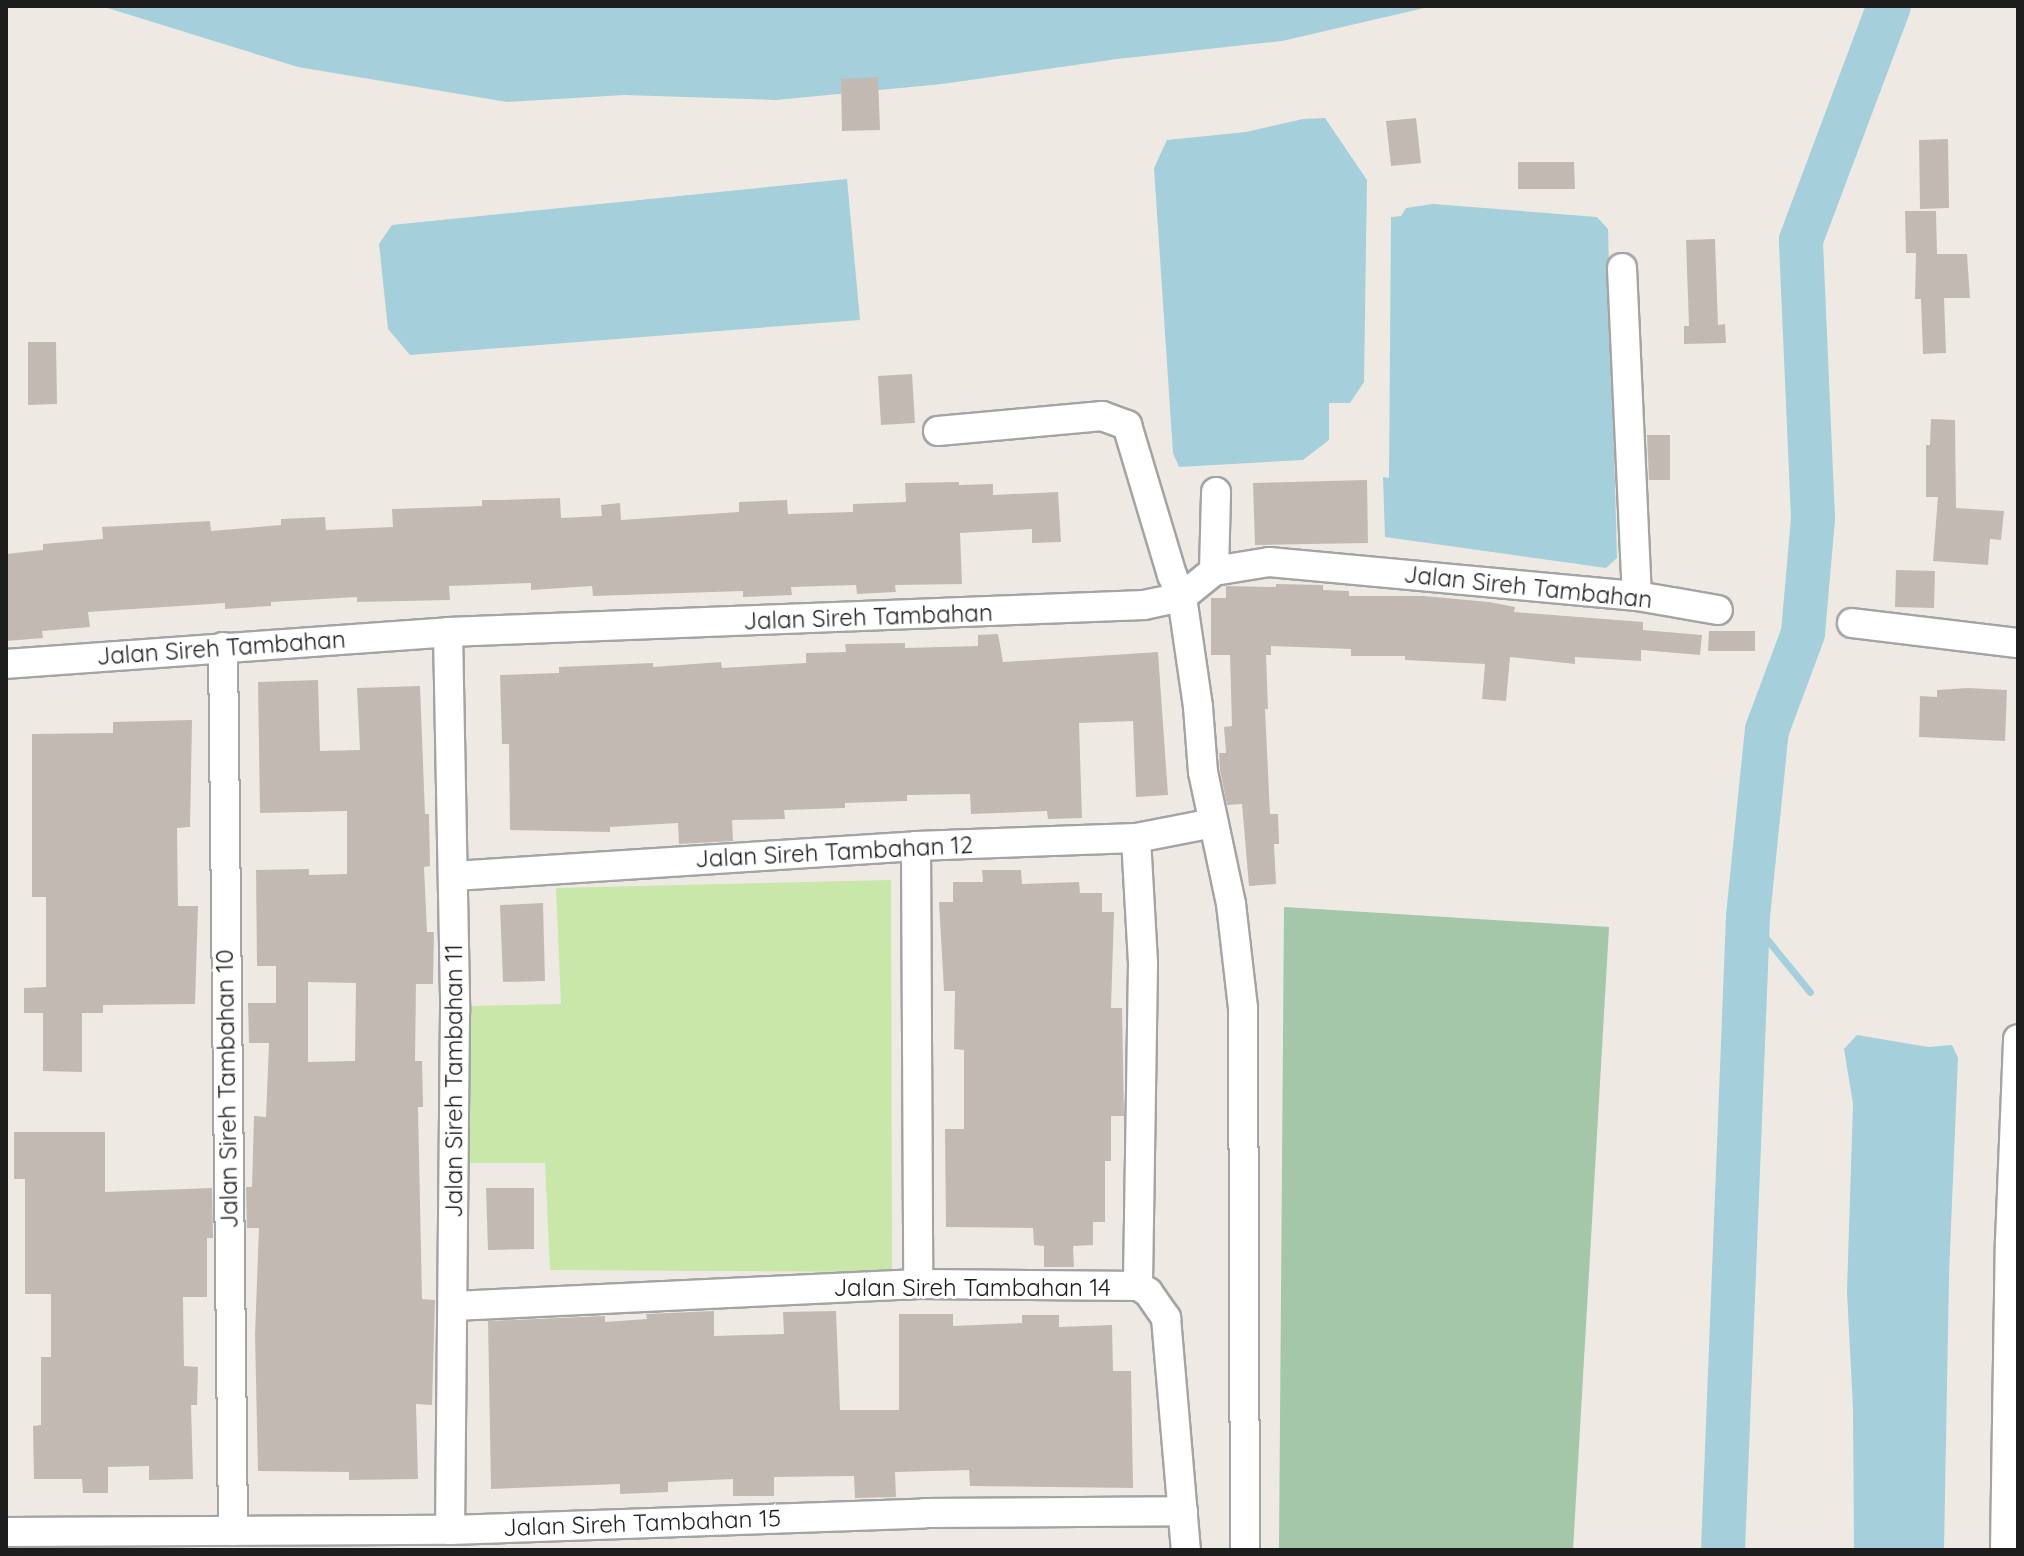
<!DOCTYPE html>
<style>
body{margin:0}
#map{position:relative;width:2024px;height:1556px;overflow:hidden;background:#eeeae3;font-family:Quicksand,sans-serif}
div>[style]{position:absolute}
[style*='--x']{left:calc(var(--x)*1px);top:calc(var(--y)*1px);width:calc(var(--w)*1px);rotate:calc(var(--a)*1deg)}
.grass>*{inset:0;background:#c8e7a9}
.cemetery>*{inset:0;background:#a4c6a9}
.water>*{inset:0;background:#a4cfdb}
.stream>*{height:7px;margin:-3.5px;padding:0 3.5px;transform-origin:3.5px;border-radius:3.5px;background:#a4cfdb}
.river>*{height:44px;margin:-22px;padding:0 22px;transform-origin:22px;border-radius:22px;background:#a4cfdb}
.building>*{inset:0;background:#c2bab2}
.roads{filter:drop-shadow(2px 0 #a4a4a4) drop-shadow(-2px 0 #a4a4a4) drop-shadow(0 2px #a4a4a4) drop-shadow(0 -2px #a4a4a4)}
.minor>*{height:28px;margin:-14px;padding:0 14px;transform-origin:14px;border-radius:14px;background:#fff}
span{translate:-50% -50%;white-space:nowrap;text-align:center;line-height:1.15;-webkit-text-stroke:6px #fff;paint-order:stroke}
.street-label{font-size:24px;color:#1d1d1d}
.frame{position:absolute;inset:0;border:8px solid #1d1d1d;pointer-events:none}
</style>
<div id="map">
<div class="grass">
<div style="clip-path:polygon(891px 880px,892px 1272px,550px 1270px,545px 1163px,469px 1163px,467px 1006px,561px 1004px,556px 888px)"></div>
</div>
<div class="cemetery">
<div style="clip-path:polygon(1284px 907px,1609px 927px,1573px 1550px,1279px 1550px)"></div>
</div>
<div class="water">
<div style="clip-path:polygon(101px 6px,1433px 6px,1282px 41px,1117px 59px,942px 84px,776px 100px,624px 95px,507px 102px,298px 67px)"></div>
<div style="clip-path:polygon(1325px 118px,1367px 180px,1364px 382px,1350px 403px,1329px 403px,1329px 440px,1303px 460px,1179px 467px,1173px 453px,1154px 168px,1167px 140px,1246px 132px,1303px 119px)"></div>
<div style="clip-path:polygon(847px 179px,860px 320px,410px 355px,388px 329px,379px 244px,392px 225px)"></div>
<div style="clip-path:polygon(1433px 204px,1597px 217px,1608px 229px,1617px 558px,1606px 568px,1385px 537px,1383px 477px,1389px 478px,1391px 217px,1401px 216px,1406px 208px)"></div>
<div style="clip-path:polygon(1857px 1035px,1928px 1047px,1952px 1045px,1958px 1058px,1949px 1275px,1944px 1550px,1854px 1550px,1853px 1409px,1847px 1291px,1853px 1104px,1844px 1049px)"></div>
</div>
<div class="stream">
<div style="--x:1748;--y:916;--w:98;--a:50.8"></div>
</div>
<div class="river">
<div style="--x:1723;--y:1550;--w:634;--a:-87.74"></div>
<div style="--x:1748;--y:916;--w:187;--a:-84.2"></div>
<div style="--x:1767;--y:730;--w:103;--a:-69.6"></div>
<div style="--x:1803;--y:633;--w:115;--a:-85"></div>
<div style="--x:1813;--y:518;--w:278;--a:-92.5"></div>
<div style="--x:1801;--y:240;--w:250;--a:-69.4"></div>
</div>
<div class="building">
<div style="clip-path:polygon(878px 77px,880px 130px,842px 131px,841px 79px)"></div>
<div style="clip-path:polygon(1416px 118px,1421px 163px,1391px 166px,1386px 121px)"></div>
<div style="clip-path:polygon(1948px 139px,1949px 208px,1920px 209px,1919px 140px)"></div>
<div style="clip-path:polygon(1518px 162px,1574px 162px,1575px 189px,1518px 189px)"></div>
<div style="clip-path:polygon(1905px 211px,1936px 211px,1937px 254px,1967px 254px,1970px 298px,1944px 298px,1946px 353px,1923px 354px,1921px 299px,1915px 299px,1916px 253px,1906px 253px)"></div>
<div style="clip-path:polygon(1715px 239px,1718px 325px,1725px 324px,1726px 343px,1684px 344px,1684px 326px,1689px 326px,1686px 240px)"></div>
<div style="clip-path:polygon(28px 342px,56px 342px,57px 404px,28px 405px)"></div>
<div style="clip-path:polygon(912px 374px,915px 423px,881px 425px,878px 376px)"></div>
<div style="clip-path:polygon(1931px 419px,1955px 420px,1956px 508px,2004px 511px,2001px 540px,1990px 539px,1988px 565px,1933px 561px,1938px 497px,1926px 497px,1926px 445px,1930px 445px)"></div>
<div style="clip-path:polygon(1647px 435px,1670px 435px,1670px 480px,1649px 480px)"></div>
<div style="clip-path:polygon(1367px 480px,1368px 543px,1255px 545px,1253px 483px)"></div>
<div style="clip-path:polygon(959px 482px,959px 485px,993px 484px,993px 495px,1058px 492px,1061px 542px,1032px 543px,1032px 529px,960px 533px,962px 584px,895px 585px,896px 592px,857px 594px,856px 585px,791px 587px,792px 595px,743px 597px,743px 591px,593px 596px,592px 586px,531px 590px,531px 583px,449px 586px,450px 600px,357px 602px,357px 597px,271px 602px,271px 606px,225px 609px,225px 603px,88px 612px,90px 627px,42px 631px,43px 638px,6px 641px,6px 554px,43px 550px,43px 544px,103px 539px,102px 527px,210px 521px,211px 531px,281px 525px,281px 519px,325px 517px,326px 530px,393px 527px,392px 509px,482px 506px,482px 500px,503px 500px,560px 498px,561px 518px,602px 516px,601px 505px,620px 503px,621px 520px,739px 512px,739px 502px,787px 500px,788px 514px,853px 512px,853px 504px,906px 502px,905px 483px)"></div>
<div style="clip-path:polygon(1896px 570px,1935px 571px,1934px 608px,1895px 607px)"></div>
<div style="clip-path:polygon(1276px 584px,1323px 585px,1323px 590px,1349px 591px,1349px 596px,1424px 596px,1489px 602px,1515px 607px,1514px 612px,1643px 622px,1643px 630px,1702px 635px,1700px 655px,1641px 650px,1641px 661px,1575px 657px,1575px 664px,1510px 657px,1506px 701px,1482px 699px,1485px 664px,1405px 660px,1405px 656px,1351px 656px,1351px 649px,1271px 646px,1271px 655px,1266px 655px,1268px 709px,1265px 709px,1270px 814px,1278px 814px,1279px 844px,1274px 844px,1276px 884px,1249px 886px,1242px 804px,1227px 805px,1220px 770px,1219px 753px,1226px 753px,1224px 727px,1232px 726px,1230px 655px,1211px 655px,1211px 598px,1226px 598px,1226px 586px,1276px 587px)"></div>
<div style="clip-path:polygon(1709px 631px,1755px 631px,1755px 651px,1708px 651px)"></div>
<div style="clip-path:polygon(998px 634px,1003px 662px,1158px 652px,1168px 795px,1136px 797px,1133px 721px,1079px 723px,1082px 818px,1048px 819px,1047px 811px,971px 814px,970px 794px,907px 795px,907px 801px,845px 803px,845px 808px,784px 810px,785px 819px,732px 820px,733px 841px,679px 844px,678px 823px,610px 827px,610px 832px,510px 830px,509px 744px,502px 744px,500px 675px,559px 673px,559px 667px,653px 663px,653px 667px,721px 662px,722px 668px,806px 663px,806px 653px,846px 652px,845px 644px,905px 643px,905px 648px,978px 646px,978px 635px)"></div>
<div style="clip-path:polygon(evenodd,318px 680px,320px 751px,360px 750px,357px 688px,420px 686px,425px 814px,429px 814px,430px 866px,424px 867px,427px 932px,434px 932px,433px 984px,416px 984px,415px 1061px,422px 1061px,423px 1107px,418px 1107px,422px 1299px,435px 1300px,432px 1405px,416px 1404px,418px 1479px,349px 1480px,349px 1472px,258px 1471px,255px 1335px,259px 1228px,247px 1228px,246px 1187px,252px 1187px,254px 1116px,266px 1117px,269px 1043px,249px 1043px,248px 1003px,276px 1003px,276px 966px,257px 966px,256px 870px,309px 869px,309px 875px,347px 874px,347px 811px,260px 813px,258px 682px,318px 680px,308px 982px,356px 983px,355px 1061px,308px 1062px,308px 982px)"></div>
<div style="clip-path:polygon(1968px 688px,2007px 690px,2005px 741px,1919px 737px,1920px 696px,1937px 697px,1937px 690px)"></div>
<div style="clip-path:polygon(192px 720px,190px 827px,177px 828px,178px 906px,198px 906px,195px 1004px,103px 1005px,103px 1013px,82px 1013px,82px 1072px,43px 1071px,43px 1013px,24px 1013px,24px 988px,46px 987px,46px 897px,32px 897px,32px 734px,113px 733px,113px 722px)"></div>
<div style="clip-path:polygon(982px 870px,1021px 870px,1022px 884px,1079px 882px,1080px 893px,1102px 893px,1102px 912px,1114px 912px,1111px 1008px,1122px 1008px,1124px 1116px,1111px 1116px,1111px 1161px,1105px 1161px,1105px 1222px,1093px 1222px,1093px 1245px,1073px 1246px,1074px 1267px,1044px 1267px,1044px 1246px,1034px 1245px,1033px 1228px,946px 1227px,945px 1129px,964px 1129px,964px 1050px,954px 1049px,955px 991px,944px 991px,939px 902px,953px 902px,953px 882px,983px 882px)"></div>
<div style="clip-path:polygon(543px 903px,545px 981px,503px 982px,500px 905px)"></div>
<div style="clip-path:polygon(14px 1132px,105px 1132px,105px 1192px,212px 1188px,213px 1238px,207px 1238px,207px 1297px,183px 1297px,184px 1366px,198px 1367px,197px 1405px,191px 1405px,193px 1479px,149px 1480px,149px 1466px,108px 1467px,108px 1493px,83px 1493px,82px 1479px,34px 1479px,33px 1426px,41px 1425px,41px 1357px,51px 1357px,51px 1294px,25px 1294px,25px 1179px,14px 1179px)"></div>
<div style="clip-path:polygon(486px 1188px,534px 1188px,534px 1249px,488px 1250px)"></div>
<div style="clip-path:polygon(714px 1311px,714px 1336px,784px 1334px,783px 1312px,836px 1311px,840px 1410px,899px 1410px,899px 1314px,953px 1314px,953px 1326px,1022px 1323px,1022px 1315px,1059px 1315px,1059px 1327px,1112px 1325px,1113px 1371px,1131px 1371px,1133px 1488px,970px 1486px,969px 1470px,895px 1472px,896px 1497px,855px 1498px,854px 1476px,774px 1477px,774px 1496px,733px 1496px,733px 1479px,668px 1482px,668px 1492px,620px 1494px,620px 1484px,491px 1489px,488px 1321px,605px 1316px,605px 1322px,647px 1319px,646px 1314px)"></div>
</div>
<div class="roads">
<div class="minor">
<div style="--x:1622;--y:268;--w:328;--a:87.4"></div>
<div style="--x:938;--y:431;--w:165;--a:-5.2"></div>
<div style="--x:1102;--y:416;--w:27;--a:20"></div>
<div style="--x:1127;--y:425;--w:157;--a:73.3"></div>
<div style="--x:1172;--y:575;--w:24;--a:66"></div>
<div style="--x:1182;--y:597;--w:111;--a:81.7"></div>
<div style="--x:1198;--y:707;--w:65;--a:85.6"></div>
<div style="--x:1203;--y:772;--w:135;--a:78"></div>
<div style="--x:1231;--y:904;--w:105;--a:83.4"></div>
<div style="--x:1243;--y:1008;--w:542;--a:89.79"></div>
<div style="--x:1214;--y:571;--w:79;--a:-88.5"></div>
<div style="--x:1852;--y:623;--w:167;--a:6.9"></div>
<div style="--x:448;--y:632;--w:379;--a:88.9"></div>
<div style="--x:455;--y:1011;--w:519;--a:90.55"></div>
<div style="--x:223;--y:647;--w:884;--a:89.35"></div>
<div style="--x:6;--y:664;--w:443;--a:-4.1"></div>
<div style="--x:448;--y:632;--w:697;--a:-2.22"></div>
<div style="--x:1144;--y:605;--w:39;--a:-12"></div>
<div style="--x:1182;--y:597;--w:41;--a:-39.1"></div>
<div style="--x:1214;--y:571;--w:56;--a:-9.3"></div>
<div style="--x:1269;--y:562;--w:370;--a:5.3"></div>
<div style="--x:1637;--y:596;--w:82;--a:9.8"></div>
<div style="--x:1136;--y:838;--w:126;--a:86.8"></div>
<div style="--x:1143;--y:964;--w:322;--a:90.9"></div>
<div style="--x:916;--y:846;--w:438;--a:89.7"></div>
<div style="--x:454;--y:876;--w:463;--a:-3.7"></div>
<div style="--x:916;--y:846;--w:220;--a:-2.1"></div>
<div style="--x:1136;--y:838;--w:78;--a:-11"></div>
<div style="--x:1138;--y:1286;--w:12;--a:31"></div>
<div style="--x:1148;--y:1292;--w:32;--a:55"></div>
<div style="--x:1166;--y:1318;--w:233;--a:85.1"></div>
<div style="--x:454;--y:1306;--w:465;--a:-2.7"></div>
<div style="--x:918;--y:1284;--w:220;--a:0.5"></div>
<div style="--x:6;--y:1532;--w:444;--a:-0.3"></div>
<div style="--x:450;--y:1530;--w:475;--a:-2"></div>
<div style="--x:925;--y:1513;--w:258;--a:-0.4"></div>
<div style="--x:2005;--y:1550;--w:309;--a:-89.1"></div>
<div style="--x:2010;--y:1241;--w:202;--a:-87.7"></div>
</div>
</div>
<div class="street-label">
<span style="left:1528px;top:587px;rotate:6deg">Jalan Sireh Tambahan</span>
<span style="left:868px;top:617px;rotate:-2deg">Jalan Sireh Tambahan</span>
<span style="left:221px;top:648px;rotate:-4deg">Jalan Sireh Tambahan</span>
<span style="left:834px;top:852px;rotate:-3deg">Jalan Sireh Tambahan 12</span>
<span style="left:454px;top:1081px;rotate:-90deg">Jalan Sireh Tambahan 11</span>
<span style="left:227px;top:1089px;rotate:-91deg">Jalan Sireh Tambahan 10</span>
<span style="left:972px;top:1288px">Jalan Sireh Tambahan 14</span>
<span style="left:642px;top:1523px;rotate:-2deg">Jalan Sireh Tambahan 15</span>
</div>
<div class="frame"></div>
</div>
